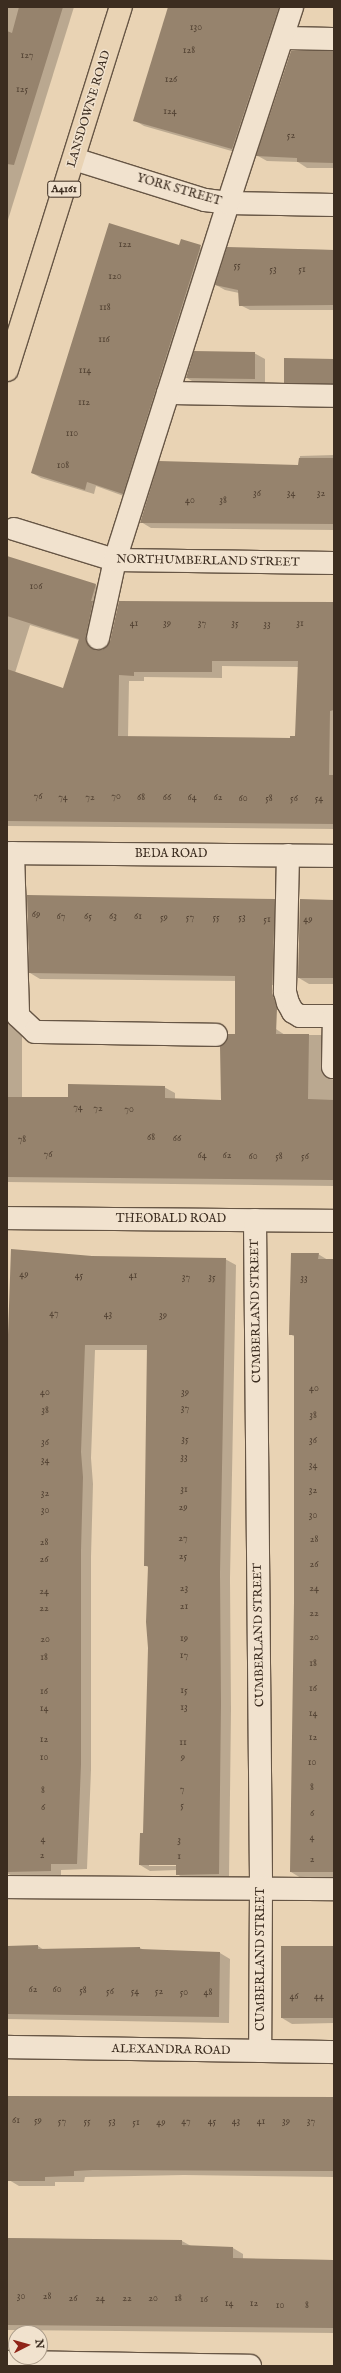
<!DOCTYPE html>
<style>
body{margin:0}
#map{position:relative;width:341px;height:2373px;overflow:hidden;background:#e9d3b4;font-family:"IM FELL English",serif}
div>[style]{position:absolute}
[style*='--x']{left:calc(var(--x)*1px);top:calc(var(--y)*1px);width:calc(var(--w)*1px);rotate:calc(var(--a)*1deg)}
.shadow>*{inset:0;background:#0003}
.building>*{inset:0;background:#96836d}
.roads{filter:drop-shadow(1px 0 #675645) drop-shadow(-1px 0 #675645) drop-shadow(0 1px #675645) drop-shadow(0 -1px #675645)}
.minor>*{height:22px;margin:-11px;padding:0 11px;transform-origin:11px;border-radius:11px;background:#f1e2ce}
.major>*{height:22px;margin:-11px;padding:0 11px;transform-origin:11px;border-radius:11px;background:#e9d3b4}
span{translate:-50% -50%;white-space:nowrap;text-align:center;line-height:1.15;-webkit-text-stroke:3px #f1e2ce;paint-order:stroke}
.number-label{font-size:10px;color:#524233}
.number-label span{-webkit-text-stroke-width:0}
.shield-label span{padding:1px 3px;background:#f1e2ce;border:1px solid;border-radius:3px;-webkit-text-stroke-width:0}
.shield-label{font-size:11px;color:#3c2d20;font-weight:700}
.street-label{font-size:12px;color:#3c2d20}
.frame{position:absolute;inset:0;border:8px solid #3c2d20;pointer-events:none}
.north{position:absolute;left:8px;top:2325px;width:40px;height:40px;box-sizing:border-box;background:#f1e2ce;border:1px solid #a99a88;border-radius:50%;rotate:84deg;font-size:11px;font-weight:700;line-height:16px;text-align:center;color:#3c2d20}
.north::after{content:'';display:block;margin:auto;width:14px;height:18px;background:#8f2418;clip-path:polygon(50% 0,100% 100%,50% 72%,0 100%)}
</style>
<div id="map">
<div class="shadow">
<div style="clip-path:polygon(7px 7px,74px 7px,7px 223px)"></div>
<div style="clip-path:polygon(169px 7px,292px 7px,242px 154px,144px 126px,134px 120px)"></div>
<div style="clip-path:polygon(334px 52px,334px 168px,307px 168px,298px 162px,267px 161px,258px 156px)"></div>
<div style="clip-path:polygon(182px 240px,210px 252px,132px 499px,96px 486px,94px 494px,41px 478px,32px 473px,180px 247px)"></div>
<div style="clip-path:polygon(228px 248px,334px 250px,334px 310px,250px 310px,240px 305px,239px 293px,225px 290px,216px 285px)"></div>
<div style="clip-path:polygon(254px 353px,265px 359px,265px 384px,197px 384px,187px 378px)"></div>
<div style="clip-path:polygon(334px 360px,334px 388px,294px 387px,285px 382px)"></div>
<div style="clip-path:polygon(334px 455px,334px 530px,151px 528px,141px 522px,299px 466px,300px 456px)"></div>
<div style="clip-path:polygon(evenodd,7px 557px,96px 585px,106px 591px,96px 642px,98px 651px,334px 605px,334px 829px,7px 826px,7px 557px,30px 625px,79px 640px,64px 689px,15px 673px,30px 625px,7px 557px,222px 666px,299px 667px,296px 737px,291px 739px,128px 737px,129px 681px,144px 681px,144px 677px,222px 678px,222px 666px)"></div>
<div style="clip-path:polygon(7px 890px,22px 1034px,22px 1098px,69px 1098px,164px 1087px,175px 1093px,175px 1099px,222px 1101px,276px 1029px,285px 1035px,321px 1035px,331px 1041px,332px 1079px,334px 1080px,334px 1186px,7px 1182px)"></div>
<div style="clip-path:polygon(274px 900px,284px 906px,283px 985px,247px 985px,239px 981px,40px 979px,30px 973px)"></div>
<div style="clip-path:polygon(334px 900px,334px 984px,309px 984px,299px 978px)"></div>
<div style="clip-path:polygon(318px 1254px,328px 1260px,334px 1260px,334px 1877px,301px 1878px,291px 1872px,295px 1602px,295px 1337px,290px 1334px)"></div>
<div style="clip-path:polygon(evenodd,92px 1257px,225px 1259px,236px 1265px,230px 1579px,231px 1710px,229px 1879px,187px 1880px,177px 1874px,177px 1870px,150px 1871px,140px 1865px,144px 1834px,149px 1648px,149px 1568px,145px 1565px,148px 1350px,95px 1350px,91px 1458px,93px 1484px,91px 1557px,91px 1770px,87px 1869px,61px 1870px,61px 1876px,14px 1877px,7px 1873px,7px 1395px,92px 1257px,149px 1864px,181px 1864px,181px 1866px,149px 1866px,149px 1864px)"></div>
<div style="clip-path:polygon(38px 1946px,44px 1950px,140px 1948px,144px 1950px,220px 1953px,230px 1959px,229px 2023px,7px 2019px,7px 1967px)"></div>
<div style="clip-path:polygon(334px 1947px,334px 2023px,292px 2024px,282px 2018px)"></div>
<div style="clip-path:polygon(7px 2097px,334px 2097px,334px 2177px,184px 2175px,85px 2177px,84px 2182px,55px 2182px,55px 2186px,19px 2186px,9px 2180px,9px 2173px,7px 2173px)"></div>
<div style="clip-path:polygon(7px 2238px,182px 2241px,191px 2246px,233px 2248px,243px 2254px,243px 2259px,334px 2260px,334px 2333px,7px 2330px)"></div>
</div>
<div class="building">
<div style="clip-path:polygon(19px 7px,63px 7px,14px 165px,7px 164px,7px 31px,12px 33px)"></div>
<div style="clip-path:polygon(168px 7px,279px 7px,232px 149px,133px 121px)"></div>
<div style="clip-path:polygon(291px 51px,334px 51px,334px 163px,297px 162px,297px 158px,256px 156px)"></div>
<div style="clip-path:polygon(109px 223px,179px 245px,181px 239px,201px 245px,123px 494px,87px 482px,85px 490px,31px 473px)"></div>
<div style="clip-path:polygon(227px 247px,334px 250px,333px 305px,239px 306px,238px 290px,215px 285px)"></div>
<div style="clip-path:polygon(194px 351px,255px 352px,255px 379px,186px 378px)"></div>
<div style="clip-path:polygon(284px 358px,334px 359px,334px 384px,284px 383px)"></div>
<div style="clip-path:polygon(299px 458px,334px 458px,334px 524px,140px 523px,159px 461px,298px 465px)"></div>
<div style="clip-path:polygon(evenodd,7px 556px,96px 584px,91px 601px,93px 601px,86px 636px,89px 647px,96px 650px,102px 650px,110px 641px,119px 601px,334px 602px,334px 710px,330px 711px,329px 775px,334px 775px,334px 824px,7px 821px,7px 669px,63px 688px,79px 639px,7px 616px,7px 556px,212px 661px,298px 661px,295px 736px,290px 736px,290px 738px,118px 736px,119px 675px,134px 676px,134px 672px,212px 672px,212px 661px)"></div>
<div style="clip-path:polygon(27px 895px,275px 899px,272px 992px,277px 1008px,276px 1034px,309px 1034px,308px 1099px,334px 1100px,334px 1180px,7px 1177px,7px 1097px,68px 1097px,68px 1084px,165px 1086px,165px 1098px,221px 1100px,220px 1046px,226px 1042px,228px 1034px,235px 1034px,235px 976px,29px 973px)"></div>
<div style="clip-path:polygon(300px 899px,334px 900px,334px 978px,298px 978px)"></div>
<div style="clip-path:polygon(11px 1249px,92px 1256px,226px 1258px,220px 1573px,221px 1704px,219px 1874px,176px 1875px,176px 1865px,139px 1865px,140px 1833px,143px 1833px,148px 1648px,146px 1622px,148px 1566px,144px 1566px,147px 1345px,85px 1345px,81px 1452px,83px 1477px,81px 1551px,81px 1764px,77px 1864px,51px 1864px,51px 1871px,7px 1872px,7px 1363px)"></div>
<div style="clip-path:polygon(291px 1253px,319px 1253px,318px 1259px,334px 1259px,334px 1872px,290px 1872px,294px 1602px,294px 1335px,289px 1335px)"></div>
<div style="clip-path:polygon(38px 1945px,38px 1949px,140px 1947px,140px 1949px,220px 1952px,219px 2017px,7px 2014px,7px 1946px)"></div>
<div style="clip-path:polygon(281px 1946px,334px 1946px,334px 2018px,281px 2018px)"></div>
<div style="clip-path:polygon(7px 2096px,334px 2097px,334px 2171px,93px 2170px,74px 2171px,74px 2176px,45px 2177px,45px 2181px,8px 2181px)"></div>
<div style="clip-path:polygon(7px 2238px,182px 2240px,182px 2245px,233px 2247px,233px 2258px,334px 2260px,334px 2328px,7px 2325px)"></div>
</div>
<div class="roads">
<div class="minor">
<div style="--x:284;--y:38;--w:50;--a:1.1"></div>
<div style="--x:74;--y:159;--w:137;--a:17.4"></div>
<div style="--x:205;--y:200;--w:23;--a:7"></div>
<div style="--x:228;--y:203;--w:106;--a:1.1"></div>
<div style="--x:168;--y:393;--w:166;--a:1"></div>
<div style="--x:14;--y:529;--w:106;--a:17.1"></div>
<div style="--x:115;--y:560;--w:219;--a:0.8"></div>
<div style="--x:98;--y:638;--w:80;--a:-77.7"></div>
<div style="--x:115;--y:560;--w:374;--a:-72.4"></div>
<div style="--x:228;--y:203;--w:206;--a:-71.9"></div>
<div style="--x:7;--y:853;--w:327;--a:0.5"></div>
<div style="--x:13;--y:853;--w:163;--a:88.2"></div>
<div style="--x:18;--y:1016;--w:23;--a:43"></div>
<div style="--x:35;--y:1032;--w:181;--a:0.9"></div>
<div style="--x:288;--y:855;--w:137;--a:91.3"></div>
<div style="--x:285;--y:992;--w:11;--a:75"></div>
<div style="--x:288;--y:1003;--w:10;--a:61"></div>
<div style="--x:293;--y:1012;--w:8;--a:30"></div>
<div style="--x:300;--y:1016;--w:34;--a:0"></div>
<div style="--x:333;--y:1067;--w:51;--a:-88.9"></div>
<div style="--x:7;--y:1218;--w:327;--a:0.5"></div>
<div style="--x:255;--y:1220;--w:667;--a:89.48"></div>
<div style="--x:261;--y:1887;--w:164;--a:90.3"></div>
<div style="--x:7;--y:1887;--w:327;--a:0.4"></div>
<div style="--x:7;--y:2047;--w:327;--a:0.9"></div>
<div style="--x:7;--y:2362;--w:243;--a:0.9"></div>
</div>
<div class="major">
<div style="--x:7;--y:370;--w:380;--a:-72.6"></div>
</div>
</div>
<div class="number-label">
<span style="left:196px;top:28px">130</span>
<span style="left:189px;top:51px">128</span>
<span style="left:27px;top:56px">127</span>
<span style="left:171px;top:80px">126</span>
<span style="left:22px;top:90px">125</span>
<span style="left:170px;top:112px">124</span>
<span style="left:291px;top:136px">52</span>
<span style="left:125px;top:245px">122</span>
<span style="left:237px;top:266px">55</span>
<span style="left:273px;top:270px">53</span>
<span style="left:302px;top:270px">51</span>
<span style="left:115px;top:277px">120</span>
<span style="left:105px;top:308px">118</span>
<span style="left:104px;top:340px">116</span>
<span style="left:85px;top:371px">114</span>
<span style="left:84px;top:403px">112</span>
<span style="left:72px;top:434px">110</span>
<span style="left:63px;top:466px">108</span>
<span style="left:257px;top:494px">36</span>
<span style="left:291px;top:494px">34</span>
<span style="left:321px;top:494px">32</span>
<span style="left:190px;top:501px">40</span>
<span style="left:223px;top:501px">38</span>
<span style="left:36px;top:587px">106</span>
<span style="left:134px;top:624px">41</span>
<span style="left:167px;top:624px">39</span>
<span style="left:202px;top:624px">37</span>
<span style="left:235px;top:624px">35</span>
<span style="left:300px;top:624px">31</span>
<span style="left:267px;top:625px">33</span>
<span style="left:38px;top:797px">76</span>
<span style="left:116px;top:797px">70</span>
<span style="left:63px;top:798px">74</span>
<span style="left:90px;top:798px">72</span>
<span style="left:141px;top:798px">68</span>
<span style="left:167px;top:798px">66</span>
<span style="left:192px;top:798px">64</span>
<span style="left:218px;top:798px">62</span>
<span style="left:243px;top:799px">60</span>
<span style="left:269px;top:799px">58</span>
<span style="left:294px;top:799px">56</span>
<span style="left:319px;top:799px">54</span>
<span style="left:36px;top:915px">69</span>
<span style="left:61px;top:917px">67</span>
<span style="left:88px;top:917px">65</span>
<span style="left:113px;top:917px">63</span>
<span style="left:138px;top:917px">61</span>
<span style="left:164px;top:918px">59</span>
<span style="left:190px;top:918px">57</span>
<span style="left:216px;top:918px">55</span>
<span style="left:242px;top:918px">53</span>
<span style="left:267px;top:920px">51</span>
<span style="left:308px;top:920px">49</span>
<span style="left:78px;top:1108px">74</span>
<span style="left:98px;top:1109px">72</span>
<span style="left:129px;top:1110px">70</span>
<span style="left:151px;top:1138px">68</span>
<span style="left:177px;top:1139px">66</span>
<span style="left:22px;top:1140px">78</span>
<span style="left:48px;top:1155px">76</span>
<span style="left:202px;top:1156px">64</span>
<span style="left:227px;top:1156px">62</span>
<span style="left:253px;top:1157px">60</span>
<span style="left:279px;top:1157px">58</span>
<span style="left:305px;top:1157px">56</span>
<span style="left:24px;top:1275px">49</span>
<span style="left:79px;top:1276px">45</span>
<span style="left:133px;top:1276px">41</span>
<span style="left:186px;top:1278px">37</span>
<span style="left:212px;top:1278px">35</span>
<span style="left:304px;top:1279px">33</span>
<span style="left:54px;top:1314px">47</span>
<span style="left:108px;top:1315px">43</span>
<span style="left:163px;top:1316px">39</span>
<span style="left:314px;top:1389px">40</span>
<span style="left:45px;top:1393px">40</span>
<span style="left:185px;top:1393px">39</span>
<span style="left:185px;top:1409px">37</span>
<span style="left:45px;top:1411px">38</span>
<span style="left:313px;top:1416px">38</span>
<span style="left:185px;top:1440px">35</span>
<span style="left:313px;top:1441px">36</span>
<span style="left:45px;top:1443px">36</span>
<span style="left:184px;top:1458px">33</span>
<span style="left:45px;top:1461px">34</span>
<span style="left:313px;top:1466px">34</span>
<span style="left:184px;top:1490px">31</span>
<span style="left:313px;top:1491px">32</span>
<span style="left:45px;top:1494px">32</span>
<span style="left:183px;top:1508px">29</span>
<span style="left:45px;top:1511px">30</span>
<span style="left:313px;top:1516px">30</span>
<span style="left:183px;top:1539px">27</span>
<span style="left:314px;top:1540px">28</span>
<span style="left:44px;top:1543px">28</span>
<span style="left:183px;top:1557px">25</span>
<span style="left:44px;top:1560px">26</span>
<span style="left:314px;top:1565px">26</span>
<span style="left:184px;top:1589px">23</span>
<span style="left:314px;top:1589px">24</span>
<span style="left:44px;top:1592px">24</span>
<span style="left:184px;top:1607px">21</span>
<span style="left:44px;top:1609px">22</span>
<span style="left:314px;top:1614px">22</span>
<span style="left:314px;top:1638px">20</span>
<span style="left:184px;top:1639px">19</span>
<span style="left:45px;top:1640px">20</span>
<span style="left:184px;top:1656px">17</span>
<span style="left:44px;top:1658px">18</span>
<span style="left:313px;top:1664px">18</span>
<span style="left:313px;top:1689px">16</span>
<span style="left:184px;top:1691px">15</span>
<span style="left:44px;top:1692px">16</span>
<span style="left:184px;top:1708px">13</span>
<span style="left:44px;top:1709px">14</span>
<span style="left:313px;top:1714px">14</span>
<span style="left:313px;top:1738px">12</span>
<span style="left:44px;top:1740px">12</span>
<span style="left:183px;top:1743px">11</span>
<span style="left:44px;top:1758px">10</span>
<span style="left:183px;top:1758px">9</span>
<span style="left:312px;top:1763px">10</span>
<span style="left:312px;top:1788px">8</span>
<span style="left:182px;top:1790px">7</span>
<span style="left:43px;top:1791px">8</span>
<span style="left:182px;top:1806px">5</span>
<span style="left:43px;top:1808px">6</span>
<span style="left:312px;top:1814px">6</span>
<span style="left:312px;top:1838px">4</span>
<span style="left:43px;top:1840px">4</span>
<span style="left:179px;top:1841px">3</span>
<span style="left:42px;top:1856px">2</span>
<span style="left:179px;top:1857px">1</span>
<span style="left:312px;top:1860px">2</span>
<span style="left:33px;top:1990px">62</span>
<span style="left:57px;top:1990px">60</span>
<span style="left:83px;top:1991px">58</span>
<span style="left:110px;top:1992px">56</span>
<span style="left:135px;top:1992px">54</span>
<span style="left:159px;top:1992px">52</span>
<span style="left:184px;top:1993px">50</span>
<span style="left:208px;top:1993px">48</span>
<span style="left:294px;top:1997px">46</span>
<span style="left:319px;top:1997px">44</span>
<span style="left:16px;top:2121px">61</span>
<span style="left:38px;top:2121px">59</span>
<span style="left:62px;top:2122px">57</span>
<span style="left:87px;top:2122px">55</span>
<span style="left:112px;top:2122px">53</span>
<span style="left:186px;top:2122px">47</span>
<span style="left:212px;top:2122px">45</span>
<span style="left:236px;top:2122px">43</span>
<span style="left:261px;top:2122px">41</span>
<span style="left:286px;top:2122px">39</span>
<span style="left:311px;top:2122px">37</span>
<span style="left:136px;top:2123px">51</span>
<span style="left:161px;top:2123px">49</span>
<span style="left:21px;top:2297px">30</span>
<span style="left:47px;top:2297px">28</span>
<span style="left:73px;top:2299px">26</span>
<span style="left:100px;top:2299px">24</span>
<span style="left:127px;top:2299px">22</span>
<span style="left:153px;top:2299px">20</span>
<span style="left:178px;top:2299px">18</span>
<span style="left:204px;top:2300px">16</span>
<span style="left:229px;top:2304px">14</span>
<span style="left:254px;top:2304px">12</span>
<span style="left:280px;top:2306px">10</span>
<span style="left:307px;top:2306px">8</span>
</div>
<div class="shield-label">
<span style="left:64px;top:189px">A4161</span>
</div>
<div class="street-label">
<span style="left:89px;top:109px;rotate:-73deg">LANSDOWNE ROAD</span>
<span style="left:179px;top:190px;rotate:16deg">YORK STREET</span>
<span style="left:208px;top:561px;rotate:1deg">NORTHUMBERLAND STREET</span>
<span style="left:171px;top:854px">BEDA ROAD</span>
<span style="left:171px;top:1219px">THEOBALD ROAD</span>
<span style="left:256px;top:1311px;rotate:-91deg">CUMBERLAND STREET</span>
<span style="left:259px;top:1635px;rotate:-91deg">CUMBERLAND STREET</span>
<span style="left:261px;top:1959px;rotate:-90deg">CUMBERLAND STREET</span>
<span style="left:171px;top:2050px;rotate:1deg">ALEXANDRA ROAD</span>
</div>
<div class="frame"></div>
<div class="north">N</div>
</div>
